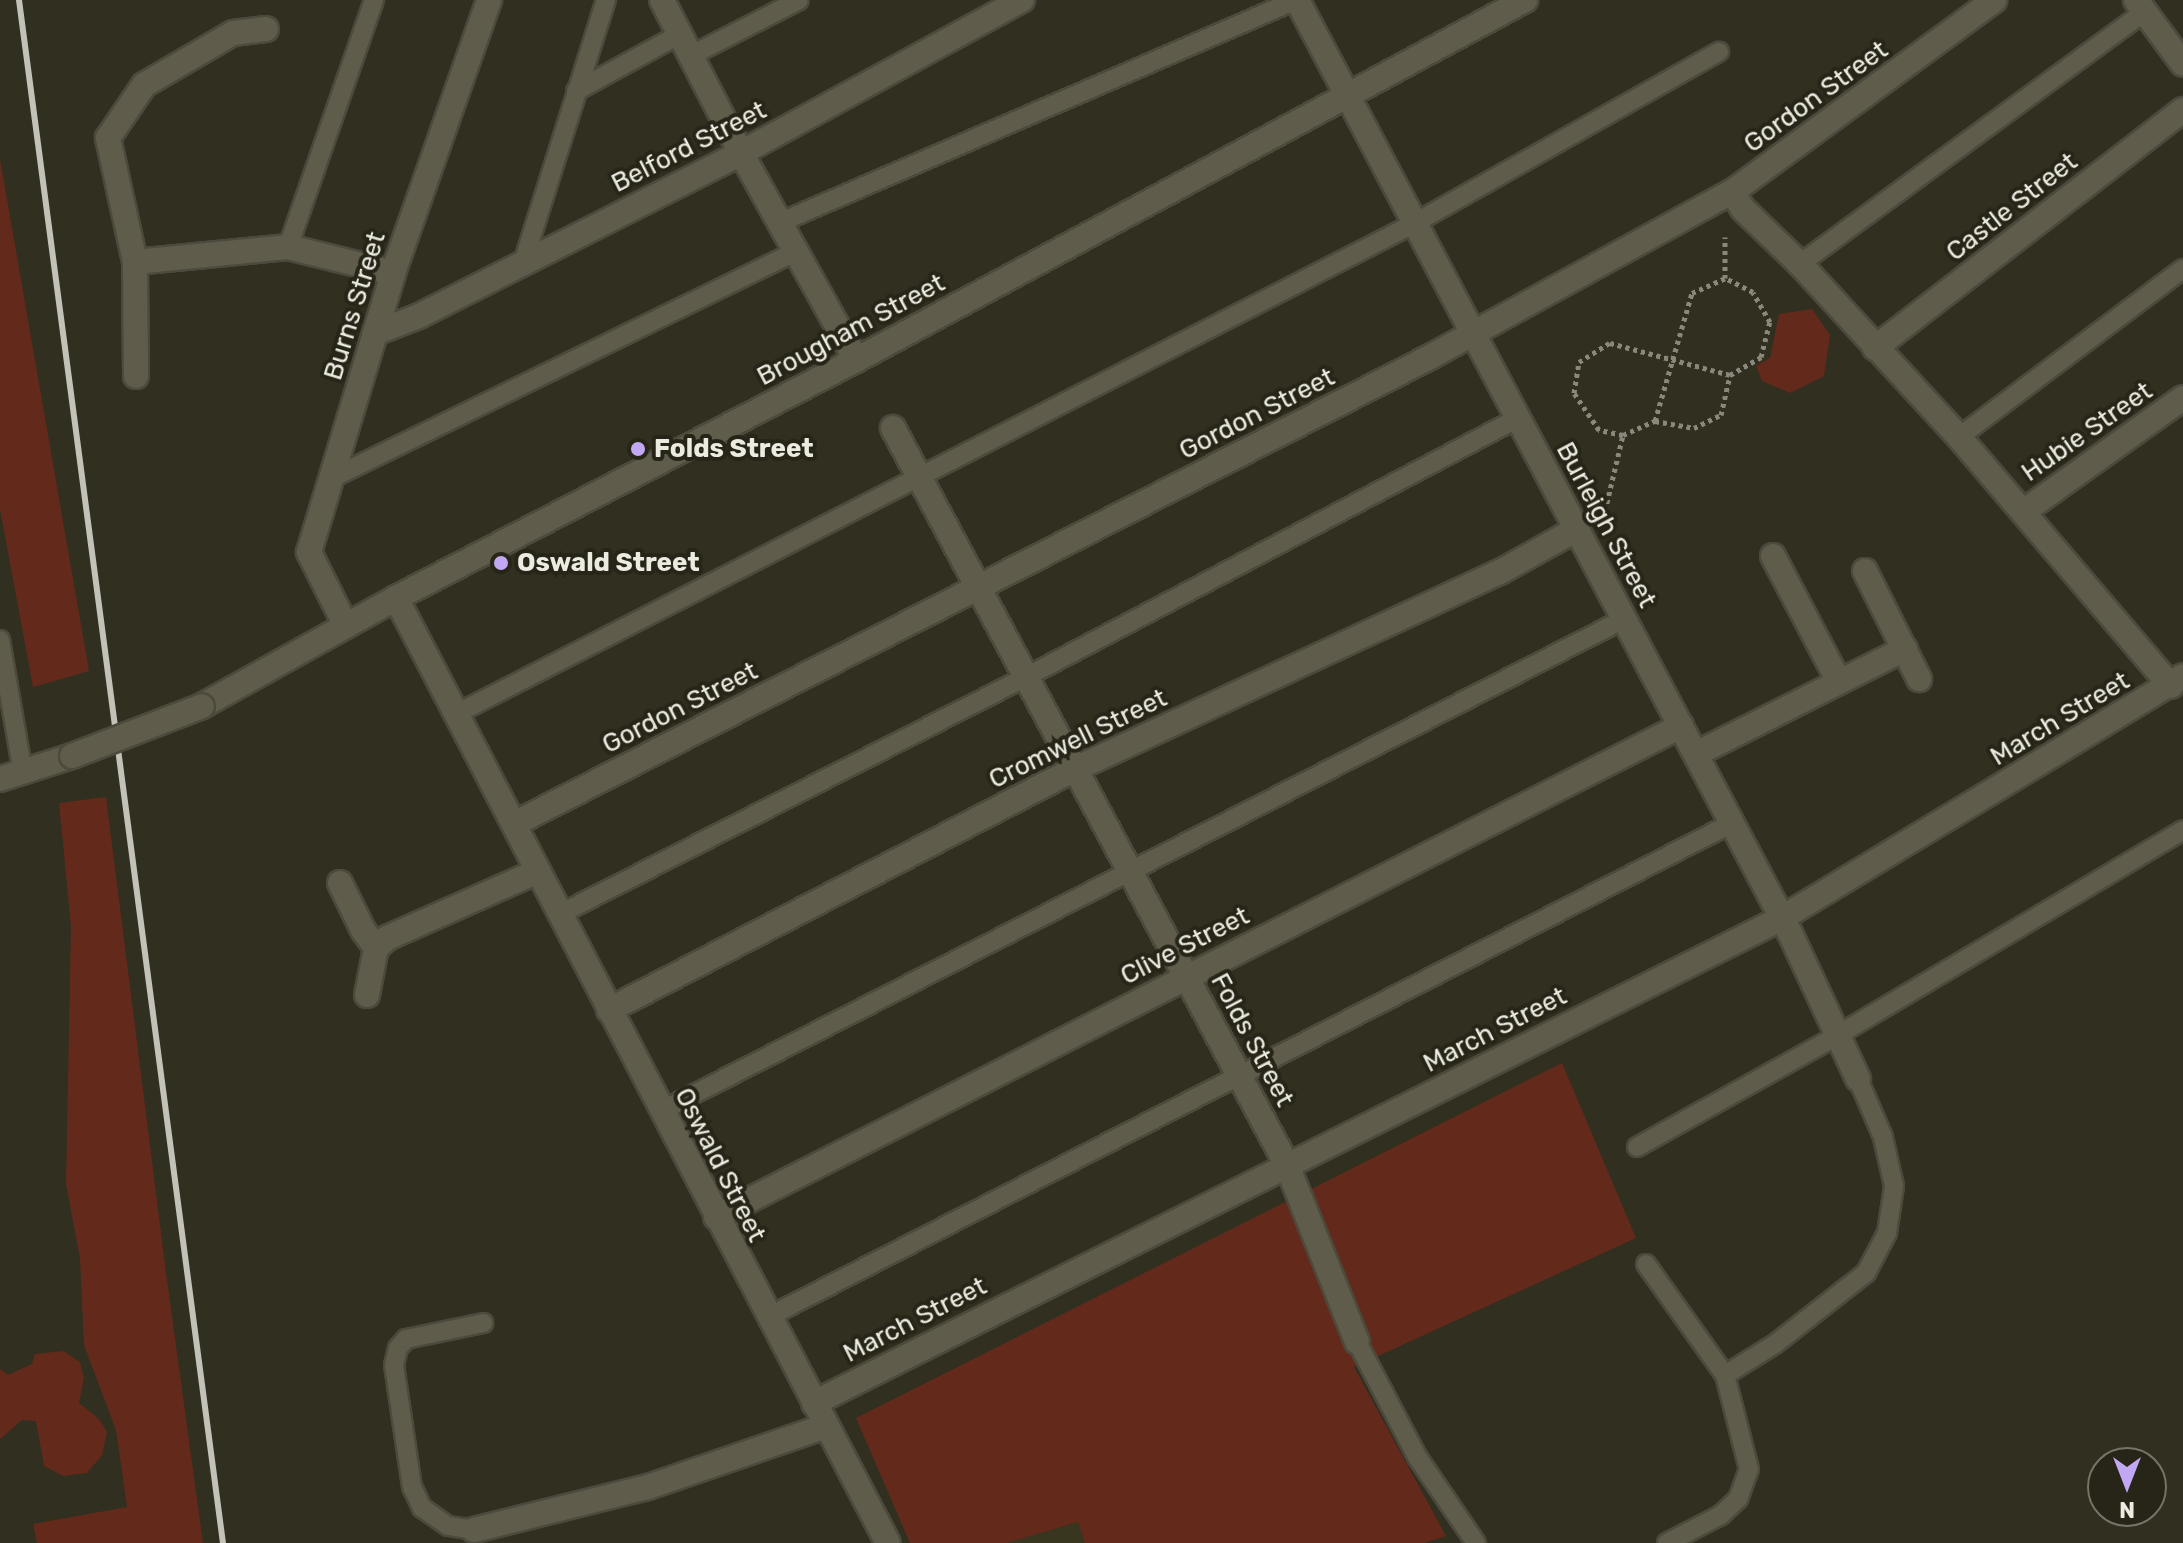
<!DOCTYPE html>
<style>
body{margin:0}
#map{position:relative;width:2183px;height:1543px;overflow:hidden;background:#312f20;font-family:Rubik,sans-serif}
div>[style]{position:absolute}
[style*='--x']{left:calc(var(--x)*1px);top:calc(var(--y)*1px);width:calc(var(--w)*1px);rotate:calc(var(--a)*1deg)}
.built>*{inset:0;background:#393620}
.green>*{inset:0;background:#632a1b}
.path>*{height:5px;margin-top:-2.5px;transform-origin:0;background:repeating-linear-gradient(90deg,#8a887c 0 4px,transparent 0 8px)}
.roads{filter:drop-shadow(2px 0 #4c4a3d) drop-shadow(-2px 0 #4c4a3d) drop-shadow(0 2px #4c4a3d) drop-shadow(0 -2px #4c4a3d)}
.lane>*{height:18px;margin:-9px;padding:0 9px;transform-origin:9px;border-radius:9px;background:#5f5c4c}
.street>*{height:24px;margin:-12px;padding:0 12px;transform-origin:12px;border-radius:12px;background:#5f5c4c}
.rail>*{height:6px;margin:-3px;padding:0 3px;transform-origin:3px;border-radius:3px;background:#c3c2b7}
.bridges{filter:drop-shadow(2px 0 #4c4a3d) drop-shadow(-2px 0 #4c4a3d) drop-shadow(0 2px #4c4a3d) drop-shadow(0 -2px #4c4a3d)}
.street-bridge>*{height:24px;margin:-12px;padding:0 12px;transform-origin:12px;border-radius:12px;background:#5f5c4c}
.dots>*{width:22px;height:22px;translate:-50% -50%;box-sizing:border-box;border:4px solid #272517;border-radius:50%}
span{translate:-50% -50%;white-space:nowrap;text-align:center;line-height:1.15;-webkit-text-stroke:8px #272517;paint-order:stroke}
.street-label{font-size:26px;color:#ecebe2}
.poi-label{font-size:26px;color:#ecebe2;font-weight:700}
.left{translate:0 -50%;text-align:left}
.north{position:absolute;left:2087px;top:1447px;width:80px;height:80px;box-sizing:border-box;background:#272517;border:2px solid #767468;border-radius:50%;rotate:180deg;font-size:22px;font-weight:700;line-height:32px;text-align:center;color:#ecebe2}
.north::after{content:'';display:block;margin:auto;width:28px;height:36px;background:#c2a8f2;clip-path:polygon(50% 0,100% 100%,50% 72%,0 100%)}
</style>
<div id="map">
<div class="built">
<div style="clip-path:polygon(1078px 1522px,1085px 1543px,1007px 1543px)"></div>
</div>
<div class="green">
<div style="clip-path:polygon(0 159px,89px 671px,33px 687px,0 509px)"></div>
<div style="clip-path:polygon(1812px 309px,1830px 335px,1824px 376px,1790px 393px,1762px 381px,1756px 366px,1770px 358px,1779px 314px)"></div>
<div style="clip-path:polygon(106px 797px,167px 1280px,203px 1543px,37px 1543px,33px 1524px,127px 1507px,116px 1430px,84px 1345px,80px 1258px,66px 1184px,71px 926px,59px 803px)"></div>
<div style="clip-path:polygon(1562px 1063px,1636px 1238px,1354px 1367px,1446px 1536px,1424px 1543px,1085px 1543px,1078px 1522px,1007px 1543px,910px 1543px,856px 1418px)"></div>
<div style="clip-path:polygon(63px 1351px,80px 1362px,84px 1378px,79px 1403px,99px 1419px,107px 1432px,102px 1455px,87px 1473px,63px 1476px,44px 1466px,36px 1421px,22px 1420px,0 1439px,0 1369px,8px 1375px,32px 1364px,35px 1354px)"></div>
</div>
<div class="path">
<div style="--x:1655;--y:421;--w:40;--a:10"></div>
<div style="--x:1694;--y:428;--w:30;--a:-26"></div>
<div style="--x:1721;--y:415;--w:41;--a:-77.3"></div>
<div style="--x:1623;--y:435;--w:35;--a:-24"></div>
<div style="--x:1655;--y:421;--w:133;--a:-73.9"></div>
<div style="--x:1692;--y:293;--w:36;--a:-24"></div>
<div style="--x:1601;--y:513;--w:4;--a:-27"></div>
<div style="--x:1605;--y:511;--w:78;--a:-76.7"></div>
<div style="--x:1623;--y:435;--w:25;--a:-168"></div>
<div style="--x:1599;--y:430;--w:45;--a:-124"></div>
<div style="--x:1574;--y:393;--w:31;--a:-81"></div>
<div style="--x:1579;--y:362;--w:36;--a:-32"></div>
<div style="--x:1610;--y:343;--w:124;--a:14.9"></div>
<div style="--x:1730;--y:375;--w:36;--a:-30"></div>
<div style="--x:1761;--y:357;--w:36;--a:-76"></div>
<div style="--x:1770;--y:322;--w:34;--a:-120"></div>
<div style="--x:1753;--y:292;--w:31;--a:-153"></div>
<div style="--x:1725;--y:278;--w:41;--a:-90"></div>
</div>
<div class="roads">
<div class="lane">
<div style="--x:692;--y:55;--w:120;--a:-27.2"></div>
<div style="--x:576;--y:91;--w:119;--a:-28.7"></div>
<div style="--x:781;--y:222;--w:561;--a:-23.32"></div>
<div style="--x:288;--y:247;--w:262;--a:-70.8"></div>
<div style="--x:523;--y:263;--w:276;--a:-72.5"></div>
<div style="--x:1800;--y:264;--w:426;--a:-36.2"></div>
<div style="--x:1959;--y:437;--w:280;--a:-36.9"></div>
<div style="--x:332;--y:478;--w:517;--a:-26.02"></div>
<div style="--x:0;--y:640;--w:135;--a:80.2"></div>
<div style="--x:456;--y:714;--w:1077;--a:-27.11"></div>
<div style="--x:1415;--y:223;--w:349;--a:-29.4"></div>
<div style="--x:560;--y:914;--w:523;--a:-26.96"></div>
<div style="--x:1026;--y:677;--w:556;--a:-27.76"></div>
<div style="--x:661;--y:1111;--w:1081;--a:-27.06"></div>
<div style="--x:1637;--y:1147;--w:230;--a:-29.1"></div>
<div style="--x:1838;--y:1035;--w:401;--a:-30.7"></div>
<div style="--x:1646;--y:1264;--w:136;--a:54.6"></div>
<div style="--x:1725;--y:1375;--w:97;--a:75.7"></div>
<div style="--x:1749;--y:1469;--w:32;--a:110"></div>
<div style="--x:1738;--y:1499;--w:23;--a:137"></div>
<div style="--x:1721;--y:1515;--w:61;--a:152.6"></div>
<div style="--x:768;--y:1317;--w:1083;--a:-27.13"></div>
<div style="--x:1357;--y:1342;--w:131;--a:62.3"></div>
<div style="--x:1418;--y:1458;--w:103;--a:55.7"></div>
<div style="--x:1725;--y:1375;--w:59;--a:-31.8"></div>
<div style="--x:1775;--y:1344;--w:115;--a:-38"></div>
<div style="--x:1866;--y:1273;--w:45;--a:-62.3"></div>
<div style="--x:1887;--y:1233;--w:48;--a:-81.5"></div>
<div style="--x:1894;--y:1186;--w:50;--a:-102.7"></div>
<div style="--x:1883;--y:1137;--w:63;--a:-113.3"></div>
<div style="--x:474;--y:1530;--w:26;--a:-171"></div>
<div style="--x:448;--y:1526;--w:32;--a:-145"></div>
<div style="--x:422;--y:1508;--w:23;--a:-115"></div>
<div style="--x:412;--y:1487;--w:123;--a:-98.4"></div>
<div style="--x:394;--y:1365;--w:17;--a:-77"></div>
<div style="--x:398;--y:1348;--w:12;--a:-48"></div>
<div style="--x:406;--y:1339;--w:79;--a:-11.7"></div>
</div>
<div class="street">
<div style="--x:662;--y:0;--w:172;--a:62.7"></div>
<div style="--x:741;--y:153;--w:237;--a:60.9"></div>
<div style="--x:1297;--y:0;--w:1055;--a:62.15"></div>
<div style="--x:1790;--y:933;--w:161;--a:65"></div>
<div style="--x:2136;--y:0;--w:79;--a:53.7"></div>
<div style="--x:266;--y:29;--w:33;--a:173"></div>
<div style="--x:233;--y:33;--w:103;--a:149.7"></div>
<div style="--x:144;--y:85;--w:64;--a:124.2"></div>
<div style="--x:108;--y:138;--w:127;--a:77.7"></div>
<div style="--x:135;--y:262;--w:154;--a:-5.6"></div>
<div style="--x:288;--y:247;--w:108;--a:13.9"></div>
<div style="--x:1732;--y:192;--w:20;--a:57"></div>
<div style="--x:1743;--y:209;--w:79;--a:44"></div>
<div style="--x:1800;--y:264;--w:235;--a:47.4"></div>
<div style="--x:1959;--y:437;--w:327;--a:49.6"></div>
<div style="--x:135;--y:262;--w:114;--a:89.5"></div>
<div style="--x:375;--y:333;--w:47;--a:-21.1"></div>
<div style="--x:419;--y:316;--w:361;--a:-26.8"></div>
<div style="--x:741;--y:153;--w:320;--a:-28.6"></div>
<div style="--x:1875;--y:348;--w:389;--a:-37.7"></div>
<div style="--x:893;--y:428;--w:836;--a:61.87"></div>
<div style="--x:1287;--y:1165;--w:190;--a:68.4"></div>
<div style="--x:2023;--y:512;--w:196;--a:-35.5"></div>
<div style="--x:1773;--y:556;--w:140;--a:62.3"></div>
<div style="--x:1865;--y:571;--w:121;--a:63.4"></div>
<div style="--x:396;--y:598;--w:1065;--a:62.5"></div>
<div style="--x:346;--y:626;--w:83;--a:-116.6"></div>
<div style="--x:309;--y:552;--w:291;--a:-73.2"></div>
<div style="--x:393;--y:273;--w:289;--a:-70.6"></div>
<div style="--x:202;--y:706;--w:222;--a:-29.1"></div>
<div style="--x:396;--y:598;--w:518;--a:-27.36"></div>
<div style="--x:856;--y:360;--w:760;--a:-28.29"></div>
<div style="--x:1696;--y:754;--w:234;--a:-26.7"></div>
<div style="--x:0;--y:779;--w:76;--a:-17.7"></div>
<div style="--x:514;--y:824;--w:1028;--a:-27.01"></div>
<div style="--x:1430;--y:357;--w:344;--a:-28.7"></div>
<div style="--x:1732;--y:192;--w:325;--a:-36.2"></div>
<div style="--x:340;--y:883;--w:52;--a:63.9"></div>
<div style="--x:363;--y:930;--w:22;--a:54"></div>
<div style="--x:367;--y:995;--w:48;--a:-79.2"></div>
<div style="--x:376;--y:948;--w:15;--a:-42"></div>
<div style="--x:387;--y:938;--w:165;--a:-23.9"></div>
<div style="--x:609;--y:1010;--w:525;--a:-27.35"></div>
<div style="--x:1075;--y:769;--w:468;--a:-24.9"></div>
<div style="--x:1500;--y:572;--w:88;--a:-29.2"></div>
<div style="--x:716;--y:1217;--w:1083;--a:-26.97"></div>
<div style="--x:814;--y:1403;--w:1083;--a:-26.61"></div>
<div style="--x:1782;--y:918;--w:468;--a:-31.1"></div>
<div style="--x:474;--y:1530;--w:179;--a:-13.9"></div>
<div style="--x:648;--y:1487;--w:188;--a:-18.9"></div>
</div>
</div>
<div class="rail">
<div style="--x:19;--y:0;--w:1556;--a:82.47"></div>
</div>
<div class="bridges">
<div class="street-bridge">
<div style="--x:72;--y:756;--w:139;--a:-21"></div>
</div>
</div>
<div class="dots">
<div style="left:638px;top:449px;background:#c2a8f2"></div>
<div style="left:501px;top:563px;background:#c2a8f2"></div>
</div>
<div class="street-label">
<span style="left:1816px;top:97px;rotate:-36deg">Gordon Street</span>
<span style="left:689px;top:147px;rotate:-27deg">Belford Street</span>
<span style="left:2012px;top:207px;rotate:-38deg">Castle Street</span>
<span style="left:355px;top:306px;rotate:-73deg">Burns Street</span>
<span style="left:851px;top:330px;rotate:-28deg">Brougham Street</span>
<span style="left:1257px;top:414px;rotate:-27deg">Gordon Street</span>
<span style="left:2087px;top:432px;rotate:-35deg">Hubie Street</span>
<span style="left:1606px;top:525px;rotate:62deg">Burleigh Street</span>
<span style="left:680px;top:708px;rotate:-27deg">Gordon Street</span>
<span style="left:2060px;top:719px;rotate:-31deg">March Street</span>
<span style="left:1078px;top:739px;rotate:-26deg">Cromwell Street</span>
<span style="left:1185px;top:946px;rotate:-27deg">Clive Street</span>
<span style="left:1495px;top:1030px;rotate:-27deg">March Street</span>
<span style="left:1252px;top:1040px;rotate:62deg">Folds Street</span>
<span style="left:720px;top:1165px;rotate:63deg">Oswald Street</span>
<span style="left:915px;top:1320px;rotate:-27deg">March Street</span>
</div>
<div class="poi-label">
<span class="left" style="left:654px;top:449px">Folds Street</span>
<span class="left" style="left:517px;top:563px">Oswald Street</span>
</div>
<div class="north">N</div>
</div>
